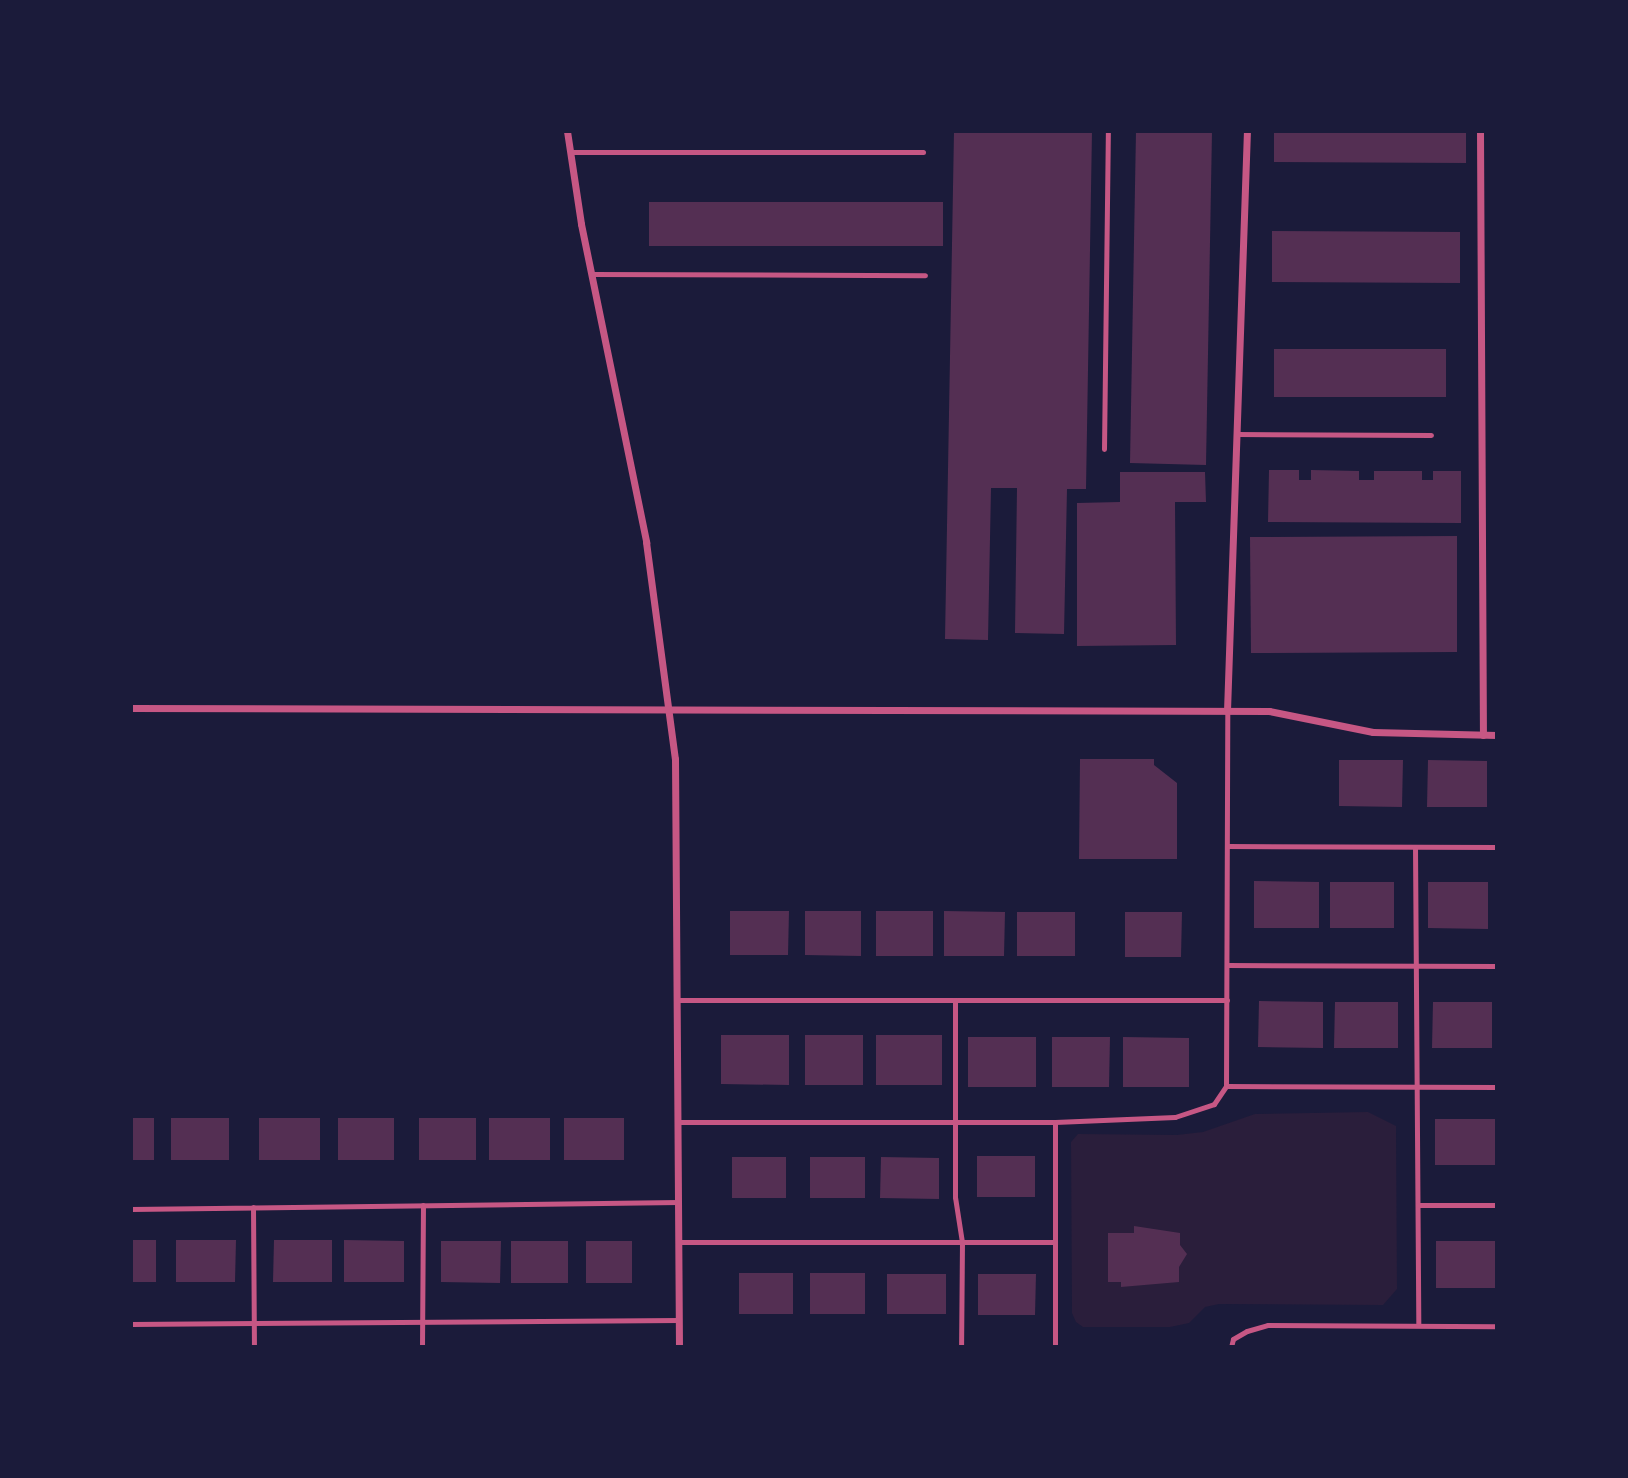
<!DOCTYPE html>
<style>
body{margin:0}
#map{position:relative;width:1628px;height:1478px;overflow:hidden;background:#1b1b3a;font-family:"Exo 2",sans-serif}
div>[style]{position:absolute}
[style*='--x']{left:calc(var(--x)*1px);top:calc(var(--y)*1px);width:calc(var(--w)*1px);rotate:calc(var(--a)*1deg)}
.green>*{inset:0;background:#2a1e3b}
.building>*{inset:0;background:#542f53}
.service>*{height:5px;margin:-2.5px;padding:0 2.5px;transform-origin:2.5px;border-radius:2.5px;background:#c65784}
.minor>*{height:7px;margin:-3.5px;padding:0 3.5px;transform-origin:3.5px;border-radius:3.5px;background:#c65784}
span{translate:-50% -50%;white-space:nowrap;text-align:center;line-height:1.15;-webkit-text-stroke:7px #1b1b3a;paint-order:stroke}
.frame{position:absolute;inset:0;border:133px solid #1b1b3a;pointer-events:none}
</style>
<div id="map">
<div class="green">
<div style="clip-path:polygon(1368px 1112px,1396px 1126px,1397px 1289px,1383px 1305px,1219px 1304px,1205px 1307px,1189px 1323px,1170px 1327px,1083px 1327px,1076px 1322px,1072px 1313px,1071px 1142px,1078px 1134px,1177px 1135px,1203px 1132px,1255px 1114px)"></div>
</div>
<div class="building">
<div style="clip-path:polygon(954px 131px,1092px 131px,1086px 489px,1067px 489px,1064px 634px,1015px 633px,1017px 488px,991px 488px,988px 640px,945px 639px)"></div>
<div style="clip-path:polygon(1136px 131px,1212px 131px,1206px 465px,1130px 463px)"></div>
<div style="clip-path:polygon(1274px 131px,1466px 131px,1466px 163px,1274px 162px)"></div>
<div style="clip-path:polygon(649px 202px,943px 202px,943px 246px,649px 246px)"></div>
<div style="clip-path:polygon(1272px 231px,1460px 232px,1460px 283px,1272px 282px)"></div>
<div style="clip-path:polygon(1274px 349px,1446px 349px,1446px 397px,1274px 397px)"></div>
<div style="clip-path:polygon(1269px 470px,1299px 470px,1299px 480px,1311px 480px,1311px 470px,1359px 471px,1359px 480px,1374px 480px,1374px 471px,1422px 471px,1422px 480px,1433px 480px,1433px 471px,1461px 471px,1461px 523px,1268px 522px)"></div>
<div style="clip-path:polygon(1120px 472px,1205px 472px,1206px 502px,1175px 502px,1176px 645px,1077px 646px,1077px 503px,1120px 502px)"></div>
<div style="clip-path:polygon(1457px 536px,1457px 652px,1251px 653px,1250px 537px)"></div>
<div style="clip-path:polygon(1080px 759px,1154px 759px,1154px 765px,1177px 783px,1177px 859px,1079px 859px)"></div>
<div style="clip-path:polygon(1339px 760px,1403px 760px,1402px 807px,1339px 806px)"></div>
<div style="clip-path:polygon(1428px 760px,1487px 761px,1487px 807px,1427px 807px)"></div>
<div style="clip-path:polygon(1254px 881px,1319px 882px,1319px 928px,1254px 928px)"></div>
<div style="clip-path:polygon(1330px 882px,1394px 882px,1394px 928px,1330px 928px)"></div>
<div style="clip-path:polygon(1428px 882px,1488px 882px,1488px 929px,1428px 928px)"></div>
<div style="clip-path:polygon(730px 911px,789px 911px,788px 955px,730px 955px)"></div>
<div style="clip-path:polygon(805px 911px,861px 911px,861px 956px,805px 955px)"></div>
<div style="clip-path:polygon(876px 911px,933px 911px,933px 956px,876px 956px)"></div>
<div style="clip-path:polygon(944px 911px,1005px 912px,1004px 956px,944px 956px)"></div>
<div style="clip-path:polygon(1017px 912px,1075px 912px,1075px 956px,1017px 956px)"></div>
<div style="clip-path:polygon(1125px 912px,1182px 912px,1181px 957px,1125px 957px)"></div>
<div style="clip-path:polygon(1259px 1001px,1323px 1002px,1323px 1048px,1258px 1047px)"></div>
<div style="clip-path:polygon(1335px 1002px,1398px 1002px,1398px 1048px,1334px 1048px)"></div>
<div style="clip-path:polygon(1433px 1002px,1492px 1002px,1492px 1048px,1432px 1048px)"></div>
<div style="clip-path:polygon(721px 1035px,789px 1035px,789px 1085px,721px 1084px)"></div>
<div style="clip-path:polygon(805px 1035px,863px 1035px,863px 1085px,805px 1085px)"></div>
<div style="clip-path:polygon(876px 1035px,942px 1035px,942px 1085px,876px 1085px)"></div>
<div style="clip-path:polygon(968px 1037px,1036px 1037px,1036px 1087px,968px 1087px)"></div>
<div style="clip-path:polygon(1052px 1037px,1110px 1037px,1109px 1087px,1052px 1087px)"></div>
<div style="clip-path:polygon(1123px 1037px,1189px 1038px,1189px 1087px,1123px 1087px)"></div>
<div style="clip-path:polygon(131px 1118px,154px 1118px,154px 1160px,131px 1160px)"></div>
<div style="clip-path:polygon(171px 1118px,229px 1118px,229px 1160px,171px 1160px)"></div>
<div style="clip-path:polygon(259px 1118px,320px 1118px,320px 1160px,259px 1160px)"></div>
<div style="clip-path:polygon(338px 1118px,394px 1118px,394px 1160px,338px 1160px)"></div>
<div style="clip-path:polygon(419px 1118px,476px 1118px,476px 1160px,419px 1160px)"></div>
<div style="clip-path:polygon(489px 1118px,550px 1118px,550px 1160px,489px 1160px)"></div>
<div style="clip-path:polygon(564px 1118px,624px 1118px,624px 1160px,564px 1160px)"></div>
<div style="clip-path:polygon(1435px 1119px,1495px 1119px,1495px 1165px,1435px 1165px)"></div>
<div style="clip-path:polygon(977px 1156px,1035px 1156px,1035px 1197px,977px 1197px)"></div>
<div style="clip-path:polygon(732px 1157px,786px 1157px,786px 1198px,732px 1198px)"></div>
<div style="clip-path:polygon(810px 1157px,865px 1157px,865px 1198px,810px 1198px)"></div>
<div style="clip-path:polygon(881px 1157px,939px 1158px,939px 1199px,880px 1198px)"></div>
<div style="clip-path:polygon(1134px 1226px,1180px 1233px,1180px 1245px,1187px 1254px,1179px 1267px,1179px 1282px,1121px 1287px,1121px 1282px,1108px 1282px,1108px 1233px,1134px 1233px)"></div>
<div style="clip-path:polygon(131px 1240px,156px 1240px,156px 1282px,131px 1282px)"></div>
<div style="clip-path:polygon(176px 1240px,236px 1240px,235px 1282px,176px 1282px)"></div>
<div style="clip-path:polygon(274px 1240px,332px 1240px,332px 1282px,273px 1282px)"></div>
<div style="clip-path:polygon(344px 1240px,404px 1241px,404px 1282px,344px 1282px)"></div>
<div style="clip-path:polygon(441px 1241px,501px 1241px,500px 1283px,441px 1282px)"></div>
<div style="clip-path:polygon(511px 1241px,568px 1241px,568px 1283px,511px 1283px)"></div>
<div style="clip-path:polygon(586px 1241px,632px 1241px,632px 1283px,586px 1283px)"></div>
<div style="clip-path:polygon(1436px 1241px,1496px 1241px,1495px 1288px,1436px 1288px)"></div>
<div style="clip-path:polygon(739px 1273px,793px 1273px,793px 1314px,739px 1314px)"></div>
<div style="clip-path:polygon(810px 1273px,865px 1273px,865px 1314px,810px 1314px)"></div>
<div style="clip-path:polygon(887px 1274px,946px 1274px,946px 1314px,887px 1314px)"></div>
<div style="clip-path:polygon(978px 1274px,1036px 1274px,1035px 1315px,978px 1315px)"></div>
</div>
<div class="service">
<div style="--x:570;--y:152;--w:353;--a:0"></div>
<div style="--x:591;--y:274;--w:334;--a:0.2"></div>
<div style="--x:1236;--y:434;--w:195;--a:0.3"></div>
<div style="--x:1104;--y:449;--w:318;--a:-89.3"></div>
<div style="--x:1227;--y:846;--w:270;--a:0.2"></div>
<div style="--x:1415;--y:847;--w:478;--a:89.6"></div>
<div style="--x:1227;--y:965;--w:270;--a:0.2"></div>
<div style="--x:678;--y:1000;--w:549;--a:0"></div>
<div style="--x:955;--y:1000;--w:197;--a:90"></div>
<div style="--x:955;--y:1197;--w:46;--a:81.2"></div>
<div style="--x:962;--y:1242;--w:105;--a:90.5"></div>
<div style="--x:1226;--y:1086;--w:271;--a:0.2"></div>
<div style="--x:679;--y:1122;--w:376;--a:0"></div>
<div style="--x:1055;--y:1122;--w:120;--a:-2.4"></div>
<div style="--x:1175;--y:1117;--w:41;--a:-18.4"></div>
<div style="--x:1214;--y:1104;--w:22;--a:-56"></div>
<div style="--x:1226;--y:1086;--w:375;--a:-89.8"></div>
<div style="--x:1055;--y:1122;--w:225;--a:90"></div>
<div style="--x:1418;--y:1205;--w:79;--a:0"></div>
<div style="--x:253;--y:1207;--w:140;--a:89.6"></div>
<div style="--x:131;--y:1209;--w:548;--a:-0.73"></div>
<div style="--x:679;--y:1242;--w:376;--a:0"></div>
<div style="--x:131;--y:1324;--w:548;--a:-0.42"></div>
<div style="--x:422;--y:1347;--w:142;--a:-89.6"></div>
<div style="--x:1231;--y:1347;--w:8;--a:-76"></div>
<div style="--x:1233;--y:1339;--w:16;--a:-30"></div>
<div style="--x:1247;--y:1331;--w:22;--a:-16"></div>
<div style="--x:1268;--y:1325;--w:229;--a:0.3"></div>
</div>
<div class="minor">
<div style="--x:567;--y:131;--w:94;--a:81.4"></div>
<div style="--x:581;--y:224;--w:325;--a:78.4"></div>
<div style="--x:646;--y:542;--w:219;--a:82.4"></div>
<div style="--x:675;--y:759;--w:588;--a:89.61"></div>
<div style="--x:1480;--y:131;--w:604;--a:89.72"></div>
<div style="--x:131;--y:708;--w:1138;--a:0.15"></div>
<div style="--x:1269;--y:711;--w:106;--a:11.4"></div>
<div style="--x:1373;--y:732;--w:124;--a:1.4"></div>
<div style="--x:1227;--y:711;--w:580;--a:-88.03"></div>
</div>
<div class="frame"></div>
</div>
